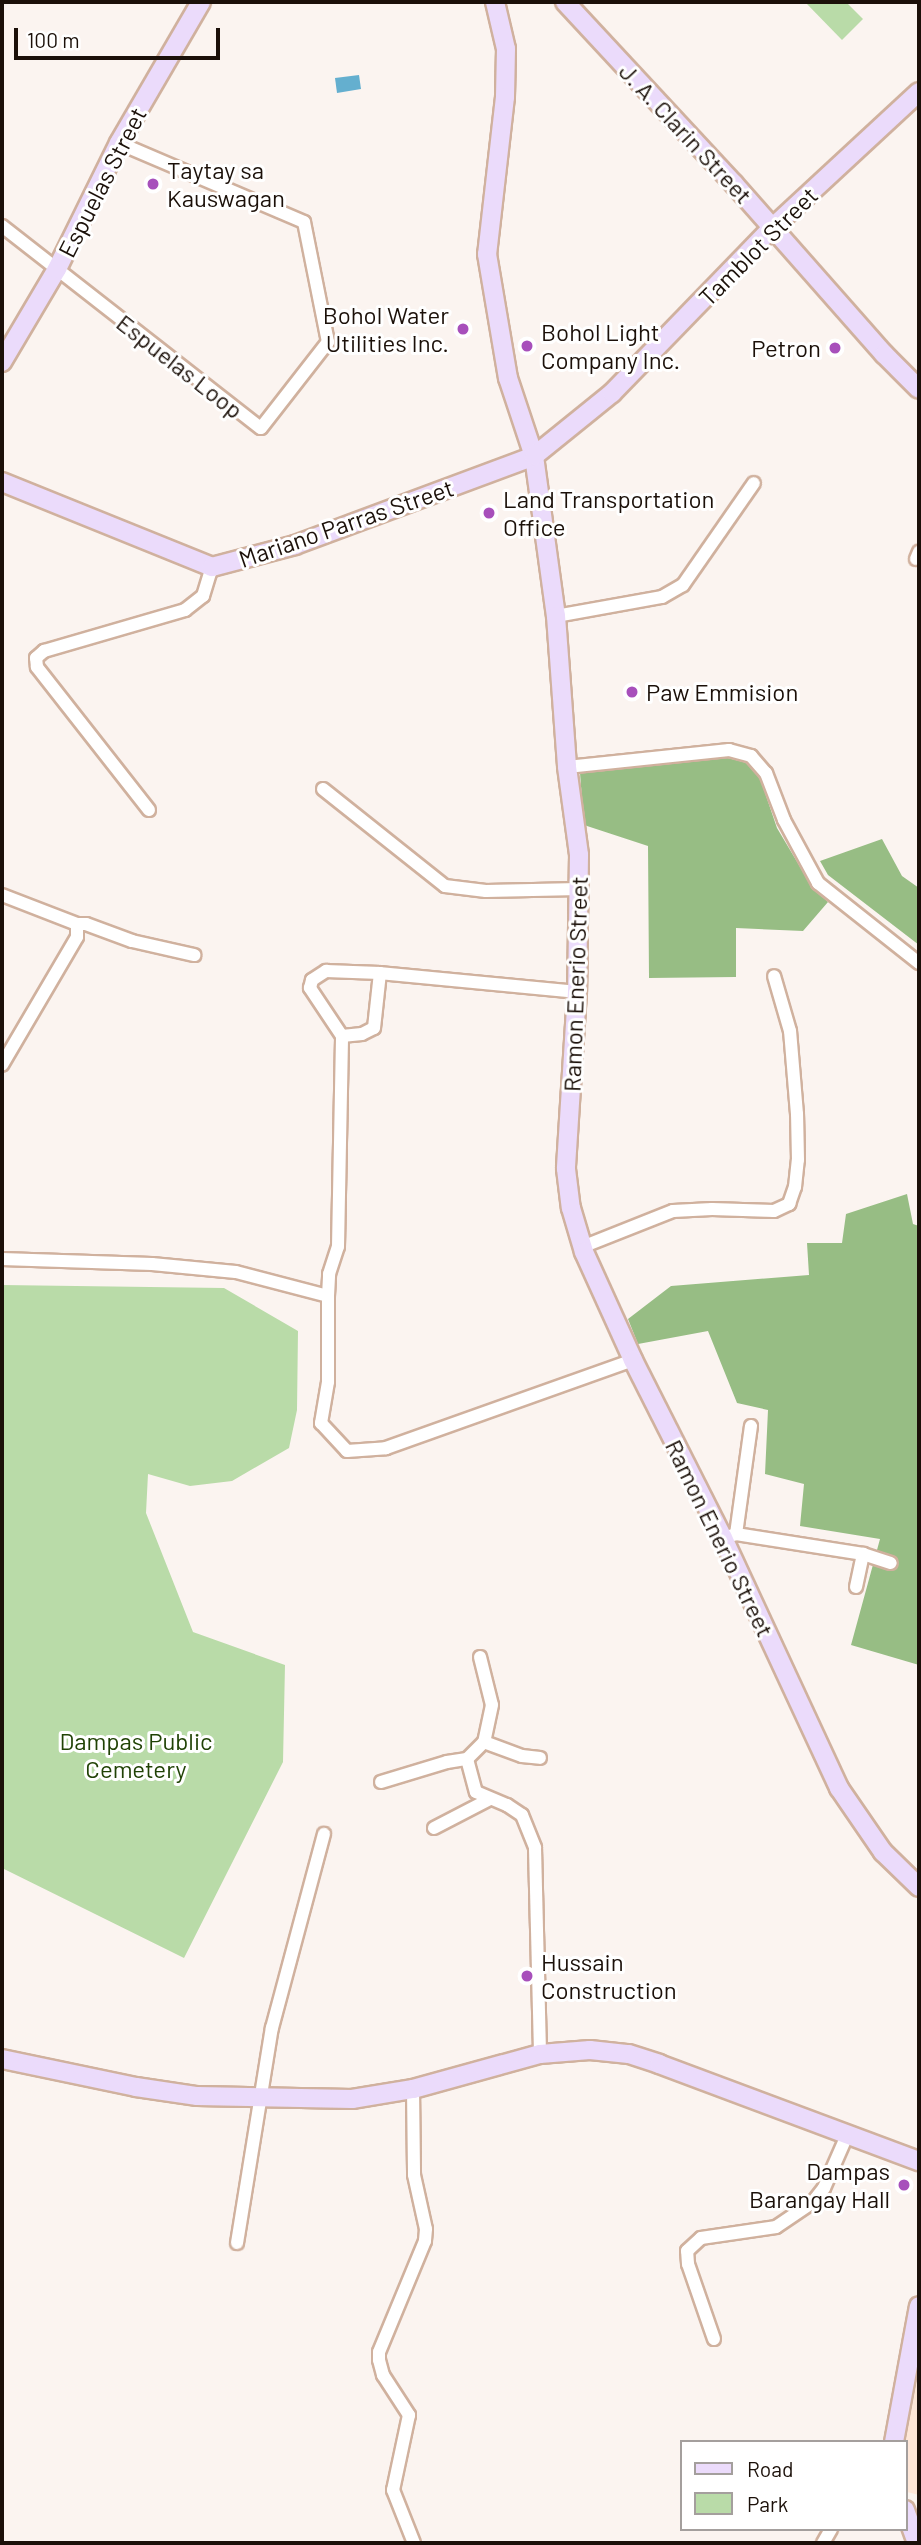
<!DOCTYPE html>
<style>
body{margin:0}
#map{position:relative;width:921px;height:2545px;overflow:hidden;background:#fbf4f0;font-family:Barlow,sans-serif}
div>[style]{position:absolute}
[style*='--x']{left:calc(var(--x)*1px);top:calc(var(--y)*1px);width:calc(var(--w)*1px);rotate:calc(var(--a)*1deg)}
.built>*{inset:0;background:#fee7d8}
.green>*{inset:0;background:#b9dba8}
.forest>*{inset:0;background:#97bd84}
.water>*{inset:0;background:#64afcf}
.roads{filter:drop-shadow(2px 0 #d0b19e) drop-shadow(-2px 0 #d0b19e) drop-shadow(0 2px #d0b19e) drop-shadow(0 -2px #d0b19e)}
.street>*{height:12px;margin:-6px;padding:0 6px;transform-origin:6px;border-radius:6px;background:#fff}
.secondary>*{height:18px;margin:-9px;padding:0 9px;transform-origin:9px;border-radius:9px;background:#ebdbfb}
.dots>*{width:19px;height:19px;translate:-50% -50%;box-sizing:border-box;border:4px solid #fff;border-radius:50%}
span{translate:-50% -50%;white-space:nowrap;text-align:center;line-height:1.15;-webkit-text-stroke:6px #fff;paint-order:stroke}
.street-label{font-size:24px;color:#1b1009}
.poi-label{font-size:24px;color:#1b1009}
.left{translate:0 -50%;text-align:left}
.right{translate:-100% -50%;text-align:right}
.park-label{font-size:24px;color:#204205}
.frame{position:absolute;inset:0;border:4px solid #1b1009;pointer-events:none}
.legend{position:absolute;left:680px;top:2440px;width:228px;height:91px;box-sizing:border-box;background:#fff;border:2px solid #a49f9d;margin:0;padding:9px 12px;list-style:none;font-size:21px;color:#1b1009}
.legend li{display:flex;align-items:center;gap:14px;height:35px}
.legend b{width:35px;border:2px solid #a49f9d}
.scale{position:absolute;left:14px;top:28px;width:206px;height:32px;box-sizing:border-box;border:4px solid #1b1009;border-top:0;padding-left:9px;font-size:21px;line-height:24px;white-space:nowrap;color:#1b1009;-webkit-text-stroke:5px #fff;paint-order:stroke}
</style>
<div id="map">
<div class="built">
<div style="clip-path:polygon(919px 2352px,919px 2495px,907px 2492px,905px 2486px,905px 2442px)"></div>
</div>
<div class="green">
<div style="clip-path:polygon(805px 2px,846px 2px,863px 19px,842px 40px)"></div>
<div style="clip-path:polygon(2px 1285px,224px 1288px,298px 1331px,297px 1410px,289px 1448px,232px 1481px,190px 1486px,148px 1474px,146px 1513px,193px 1632px,285px 1665px,283px 1762px,184px 1958px,2px 1868px)"></div>
</div>
<div class="forest">
<div style="clip-path:polygon(724px 757px,747px 763px,760px 778px,777px 828px,812px 887px,828px 902px,803px 931px,736px 928px,736px 977px,649px 978px,648px 846px,584px 825px,580px 773px)"></div>
<div style="clip-path:polygon(882px 839px,902px 876px,919px 888px,919px 945px,828px 875px,820px 861px)"></div>
<div style="clip-path:polygon(907px 1194px,913px 1224px,919px 1226px,919px 1665px,851px 1645px,880px 1539px,800px 1526px,804px 1484px,765px 1474px,768px 1410px,737px 1403px,708px 1331px,638px 1344px,628px 1319px,671px 1286px,809px 1275px,807px 1243px,842px 1243px,846px 1214px)"></div>
</div>
<div class="water">
<div style="clip-path:polygon(359px 75px,361px 89px,337px 93px,335px 78px)"></div>
</div>
<div class="roads">
<div class="street">
<div style="--x:2;--y:226;--w:328;--a:38"></div>
<div style="--x:261;--y:428;--w:109;--a:-52.1"></div>
<div style="--x:328;--y:342;--w:122;--a:-101.3"></div>
<div style="--x:304;--y:222;--w:201;--a:-156.9"></div>
<div style="--x:916;--y:559;--w:8;--a:-67"></div>
<div style="--x:556;--y:616;--w:108;--a:-10.2"></div>
<div style="--x:662;--y:597;--w:24;--a:-30"></div>
<div style="--x:683;--y:585;--w:124;--a:-55.2"></div>
<div style="--x:567;--y:767;--w:163;--a:-6"></div>
<div style="--x:729;--y:750;--w:23;--a:15"></div>
<div style="--x:751;--y:756;--w:23;--a:49"></div>
<div style="--x:766;--y:773;--w:50;--a:69"></div>
<div style="--x:784;--y:820;--w:72;--a:61.6"></div>
<div style="--x:818;--y:883;--w:129;--a:38.4"></div>
<div style="--x:323;--y:789;--w:156;--a:38.5"></div>
<div style="--x:445;--y:886;--w:41;--a:7"></div>
<div style="--x:486;--y:891;--w:93;--a:-1.2"></div>
<div style="--x:149;--y:810;--w:182;--a:-128.1"></div>
<div style="--x:37;--y:667;--w:9;--a:-96"></div>
<div style="--x:36;--y:658;--w:11;--a:-41"></div>
<div style="--x:44;--y:651;--w:147;--a:-16.2"></div>
<div style="--x:185;--y:610;--w:23;--a:-38"></div>
<div style="--x:203;--y:596;--w:30;--a:-73"></div>
<div style="--x:2;--y:895;--w:80;--a:21.1"></div>
<div style="--x:77;--y:924;--w:13;--a:90"></div>
<div style="--x:77;--y:937;--w:148;--a:120.4"></div>
<div style="--x:77;--y:924;--w:9;--a:0"></div>
<div style="--x:86;--y:924;--w:49;--a:20.3"></div>
<div style="--x:132;--y:941;--w:64;--a:12.7"></div>
<div style="--x:342;--y:1036;--w:58;--a:-123.7"></div>
<div style="--x:310;--y:988;--w:8;--a:-76"></div>
<div style="--x:312;--y:980;--w:17;--a:-33"></div>
<div style="--x:326;--y:971;--w:54;--a:2.1"></div>
<div style="--x:582;--y:1247;--w:98;--a:-21.6"></div>
<div style="--x:673;--y:1211;--w:39;--a:-3"></div>
<div style="--x:712;--y:1209;--w:62;--a:1.8"></div>
<div style="--x:774;--y:1211;--w:17;--a:-25"></div>
<div style="--x:789;--y:1204;--w:18;--a:-71"></div>
<div style="--x:795;--y:1187;--w:27;--a:-84"></div>
<div style="--x:798;--y:1160;--w:46;--a:-91.2"></div>
<div style="--x:797;--y:1114;--w:83;--a:-94.8"></div>
<div style="--x:790;--y:1031;--w:57;--a:-106.2"></div>
<div style="--x:2;--y:1259;--w:150;--a:1.9"></div>
<div style="--x:152;--y:1264;--w:84;--a:5.4"></div>
<div style="--x:236;--y:1272;--w:95;--a:14.6"></div>
<div style="--x:328;--y:1296;--w:86;--a:90"></div>
<div style="--x:328;--y:1382;--w:42;--a:99.7"></div>
<div style="--x:321;--y:1423;--w:38;--a:47"></div>
<div style="--x:347;--y:1451;--w:39;--a:-4"></div>
<div style="--x:386;--y:1448;--w:262;--a:-19.6"></div>
<div style="--x:328;--y:1296;--w:22;--a:-87"></div>
<div style="--x:329;--y:1274;--w:28;--a:-72"></div>
<div style="--x:338;--y:1247;--w:211;--a:-88.9"></div>
<div style="--x:342;--y:1036;--w:20;--a:-6"></div>
<div style="--x:362;--y:1034;--w:13;--a:-27"></div>
<div style="--x:374;--y:1028;--w:55;--a:-83.8"></div>
<div style="--x:380;--y:973;--w:198;--a:5.5"></div>
<div style="--x:736;--y:1534;--w:109;--a:-82.1"></div>
<div style="--x:723;--y:1538;--w:14;--a:-17"></div>
<div style="--x:736;--y:1534;--w:129;--a:8.9"></div>
<div style="--x:863;--y:1554;--w:29;--a:18"></div>
<div style="--x:856;--y:1587;--w:34;--a:-78"></div>
<div style="--x:480;--y:1657;--w:49;--a:76"></div>
<div style="--x:492;--y:1705;--w:38;--a:102"></div>
<div style="--x:484;--y:1742;--w:40;--a:20.2"></div>
<div style="--x:522;--y:1756;--w:18;--a:6"></div>
<div style="--x:467;--y:1759;--w:34;--a:75"></div>
<div style="--x:476;--y:1792;--w:34;--a:23"></div>
<div style="--x:507;--y:1805;--w:18;--a:34"></div>
<div style="--x:522;--y:1815;--w:35;--a:68"></div>
<div style="--x:535;--y:1848;--w:206;--a:88.6"></div>
<div style="--x:381;--y:1782;--w:69;--a:-16.9"></div>
<div style="--x:447;--y:1762;--w:20;--a:-9"></div>
<div style="--x:467;--y:1759;--w:24;--a:-45"></div>
<div style="--x:434;--y:1828;--w:63;--a:-27.4"></div>
<div style="--x:413;--y:2089;--w:86;--a:89.3"></div>
<div style="--x:414;--y:2175;--w:55;--a:77.5"></div>
<div style="--x:426;--y:2229;--w:12;--a:95"></div>
<div style="--x:425;--y:2241;--w:120;--a:112.5"></div>
<div style="--x:379;--y:2352;--w:8;--a:90"></div>
<div style="--x:379;--y:2360;--w:16;--a:75"></div>
<div style="--x:383;--y:2375;--w:48;--a:57"></div>
<div style="--x:409;--y:2415;--w:77;--a:102"></div>
<div style="--x:393;--y:2490;--w:57;--a:68.4"></div>
<div style="--x:237;--y:2243;--w:218;--a:-80.8"></div>
<div style="--x:272;--y:2028;--w:201;--a:-75"></div>
<div style="--x:714;--y:2339;--w:79;--a:-109.1"></div>
<div style="--x:688;--y:2264;--w:13;--a:-94"></div>
<div style="--x:687;--y:2251;--w:19;--a:-43"></div>
<div style="--x:701;--y:2238;--w:76;--a:-8.3"></div>
<div style="--x:776;--y:2227;--w:45;--a:-34"></div>
<div style="--x:813;--y:2202;--w:18;--a:-52"></div>
<div style="--x:824;--y:2188;--w:60;--a:-66.4"></div>
<div style="--x:823;--y:2543;--w:16;--a:-60"></div>
</div>
<div class="secondary">
<div style="--x:495;--y:2;--w:48;--a:76.8"></div>
<div style="--x:506;--y:49;--w:48;--a:91.2"></div>
<div style="--x:505;--y:97;--w:158;--a:96.5"></div>
<div style="--x:487;--y:254;--w:126;--a:80.4"></div>
<div style="--x:508;--y:378;--w:82;--a:71.6"></div>
<div style="--x:534;--y:456;--w:162;--a:82.2"></div>
<div style="--x:556;--y:616;--w:151;--a:85.8"></div>
<div style="--x:567;--y:767;--w:89;--a:82.2"></div>
<div style="--x:579;--y:855;--w:137;--a:90.8"></div>
<div style="--x:577;--y:992;--w:177;--a:93.6"></div>
<div style="--x:566;--y:1169;--w:39;--a:83"></div>
<div style="--x:571;--y:1208;--w:46;--a:73.5"></div>
<div style="--x:584;--y:1252;--w:119;--a:65.6"></div>
<div style="--x:633;--y:1360;--w:199;--a:63.2"></div>
<div style="--x:723;--y:1538;--w:276;--a:65.1"></div>
<div style="--x:839;--y:1788;--w:78;--a:55.5"></div>
<div style="--x:883;--y:1852;--w:50;--a:44.2"></div>
<div style="--x:565;--y:2;--w:248;--a:47.1"></div>
<div style="--x:734;--y:184;--w:227;--a:48.6"></div>
<div style="--x:884;--y:354;--w:49;--a:45"></div>
<div style="--x:2;--y:362;--w:108;--a:-59.4"></div>
<div style="--x:57;--y:269;--w:140;--a:-63.8"></div>
<div style="--x:119;--y:143;--w:163;--a:-59.8"></div>
<div style="--x:2;--y:482;--w:227;--a:22"></div>
<div style="--x:212;--y:567;--w:86;--a:-14.8"></div>
<div style="--x:295;--y:545;--w:255;--a:-20.4"></div>
<div style="--x:534;--y:456;--w:100;--a:-38.9"></div>
<div style="--x:612;--y:393;--w:230;--a:-45.9"></div>
<div style="--x:772;--y:228;--w:200;--a:-42.8"></div>
<div style="--x:2;--y:2059;--w:137;--a:11.8"></div>
<div style="--x:136;--y:2087;--w:62;--a:8.4"></div>
<div style="--x:197;--y:2096;--w:155;--a:1.1"></div>
<div style="--x:352;--y:2099;--w:62;--a:-9.3"></div>
<div style="--x:413;--y:2089;--w:132;--a:-15.4"></div>
<div style="--x:540;--y:2054;--w:50;--a:-4.6"></div>
<div style="--x:590;--y:2050;--w:39;--a:6"></div>
<div style="--x:629;--y:2054;--w:32;--a:18"></div>
<div style="--x:659;--y:2064;--w:278;--a:20.5"></div>
<div style="--x:894;--y:2442;--w:138;--a:-79.6"></div>
<div style="--x:905;--y:2510;--w:35;--a:70"></div>
</div>
</div>
<div class="dots">
<div style="left:153px;top:184px;background:#a74fbb"></div>
<div style="left:463px;top:329px;background:#a74fbb"></div>
<div style="left:527px;top:346px;background:#a74fbb"></div>
<div style="left:835px;top:348px;background:#a74fbb"></div>
<div style="left:489px;top:513px;background:#a74fbb"></div>
<div style="left:632px;top:692px;background:#a74fbb"></div>
<div style="left:527px;top:1976px;background:#a74fbb"></div>
<div style="left:904px;top:2185px;background:#a74fbb"></div>
</div>
<div class="street-label">
<span style="left:686px;top:133px;rotate:47deg">J. A. Clarin Street</span>
<span style="left:102px;top:182px;rotate:-63deg">Espuelas Street</span>
<span style="left:758px;top:246px;rotate:-45deg">Tamblot Street</span>
<span style="left:180px;top:366px;rotate:38deg">Espuelas Loop</span>
<span style="left:346px;top:523px;rotate:-19deg">Mariano Parras Street</span>
<span style="left:575px;top:984px;rotate:-88deg">Ramon Enerio Street</span>
<span style="left:720px;top:1538px;rotate:64deg">Ramon Enerio Street</span>
</div>
<div class="poi-label">
<span class="left" style="left:167px;top:184px">Taytay sa<br>Kauswagan</span>
<span class="right" style="left:449px;top:329px">Bohol Water<br>Utilities Inc.</span>
<span class="left" style="left:541px;top:346px">Bohol Light<br>Company Inc.</span>
<span class="right" style="left:821px;top:348px">Petron</span>
<span class="left" style="left:503px;top:513px">Land Transportation<br>Office</span>
<span class="left" style="left:646px;top:692px">Paw Emmision</span>
<span class="left" style="left:541px;top:1976px">Hussain<br>Construction</span>
<span class="right" style="left:890px;top:2185px">Dampas<br>Barangay Hall</span>
</div>
<div class="park-label">
<span style="left:136px;top:1755px">Dampas Public<br>Cemetery</span>
</div>
<div class="frame"></div>
<ul class="legend">
<li><b style="height:9px;background:#ebdbfb"></b>Road</li>
<li><b style="height:19px;background:#b9dba8"></b>Park</li>
</ul>
<div class="scale">100 m</div>
</div>
